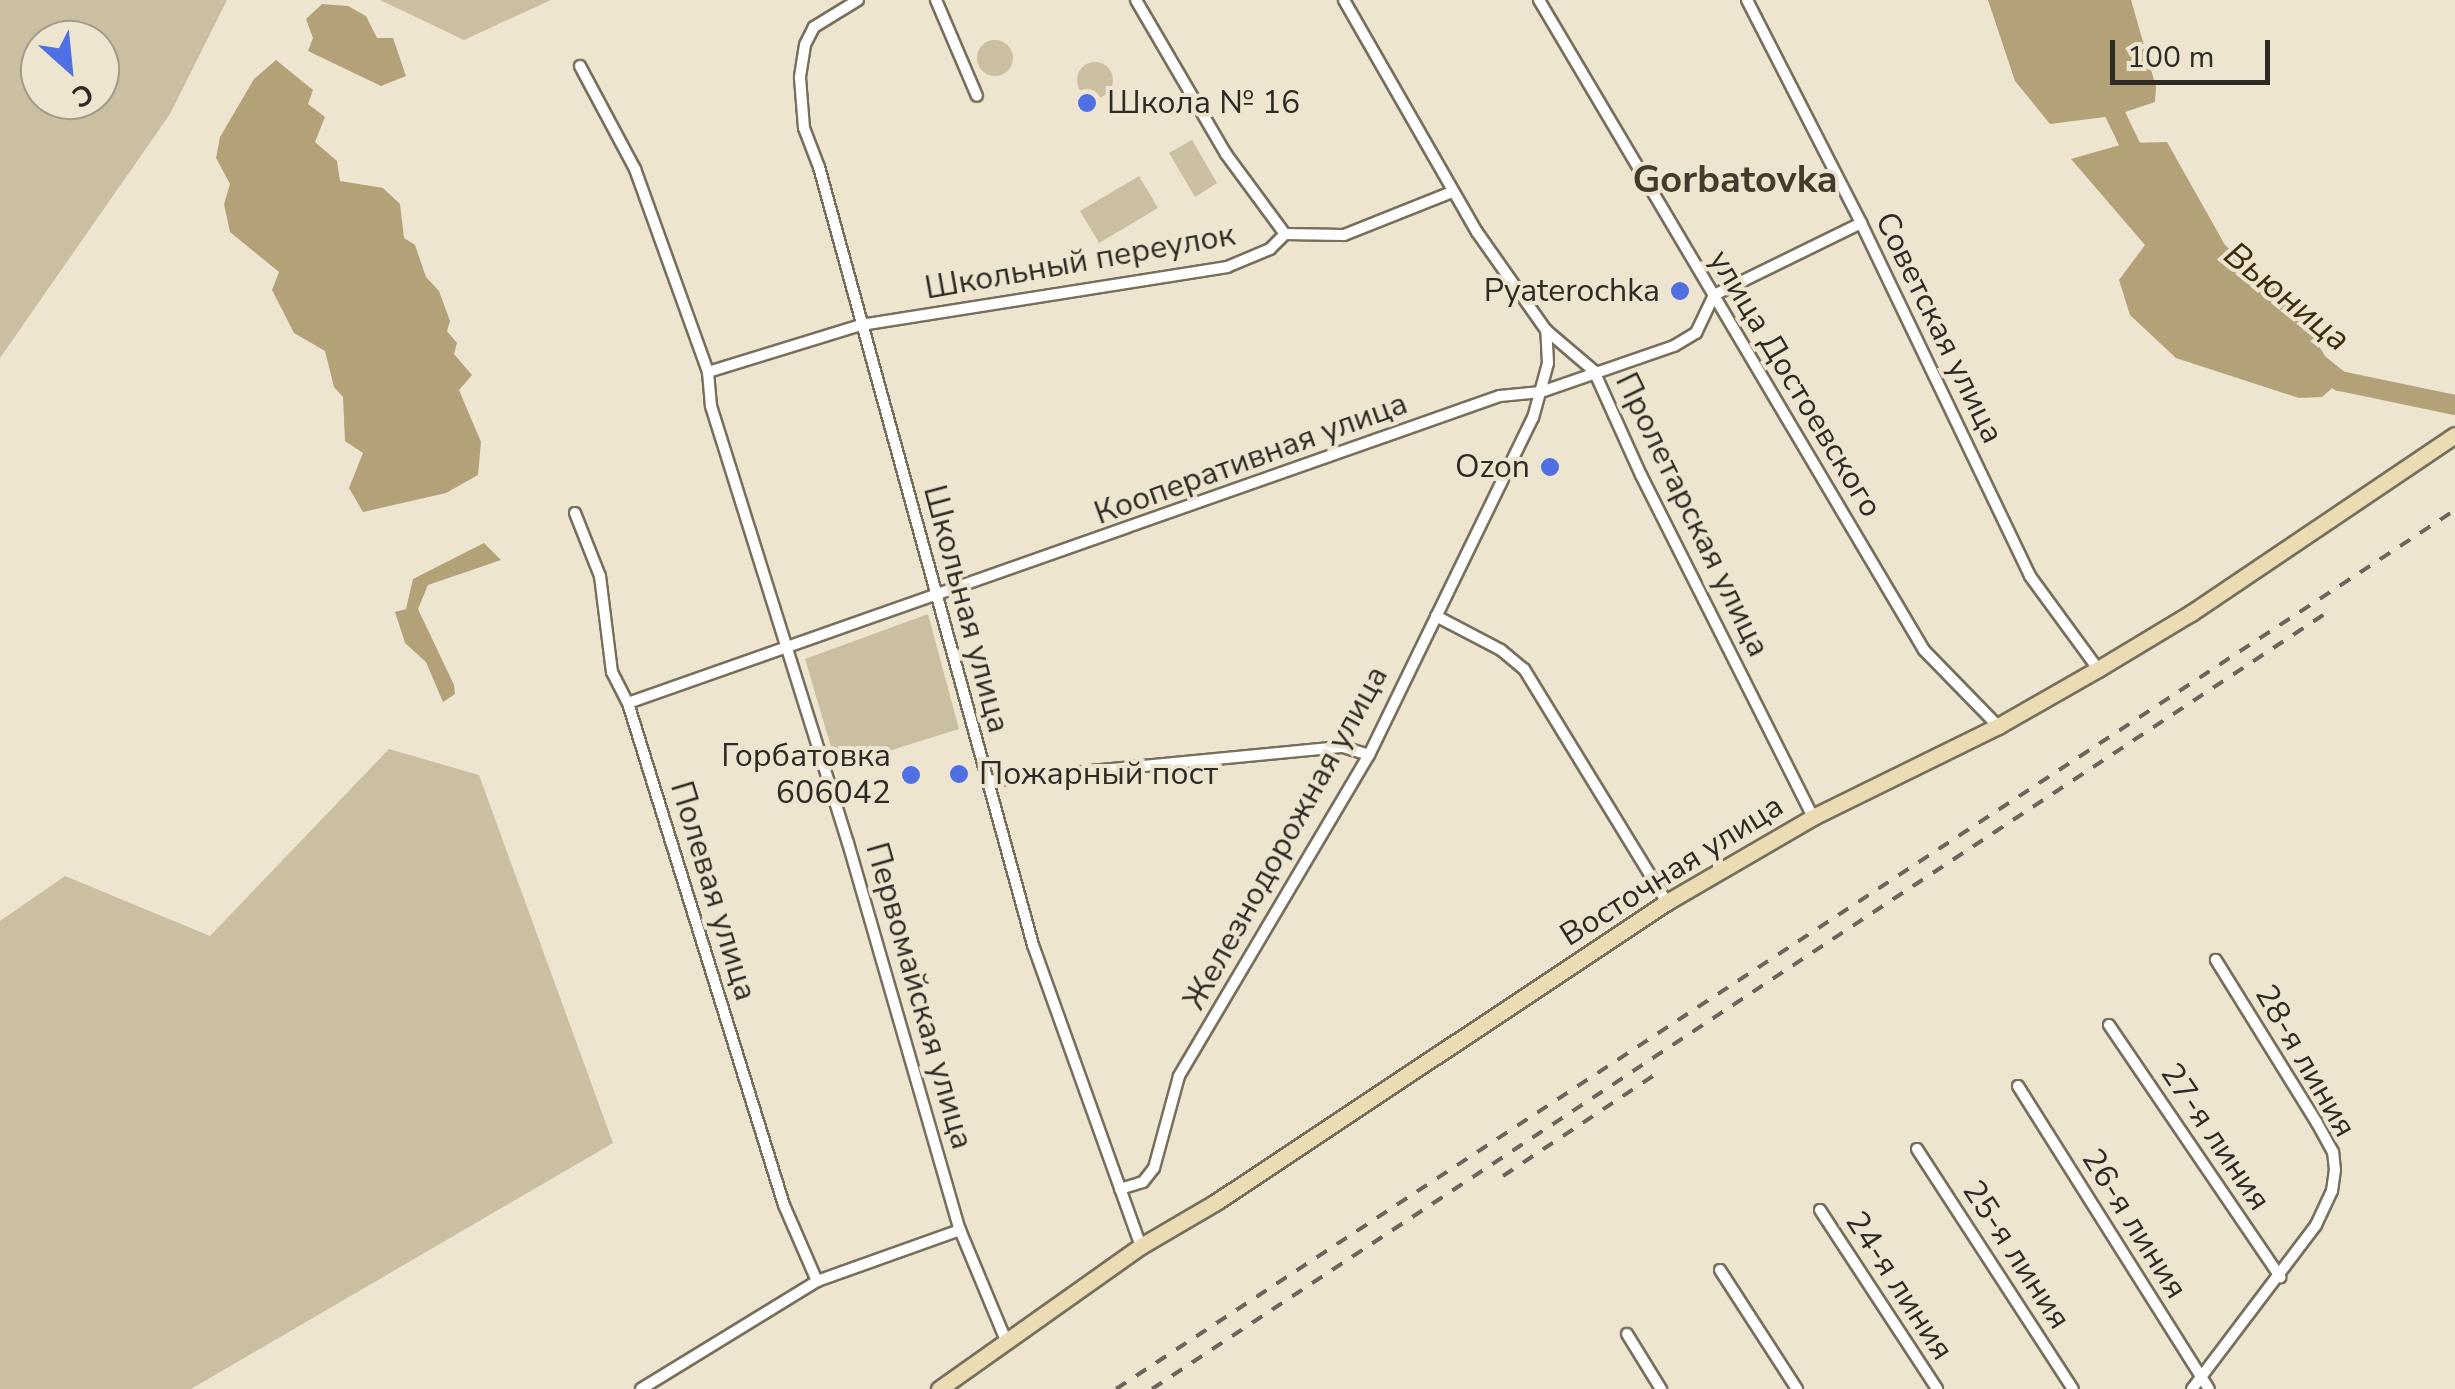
<!DOCTYPE html>
<meta charset="utf-8">
<style>
body{margin:0}
#map{position:relative;width:2455px;height:1389px;overflow:hidden;background:#ede5d0;font-family:"Nunito Sans",sans-serif}
div>[style]{position:absolute}
[style*='--x']{left:calc(var(--x)*1px);top:calc(var(--y)*1px);width:calc(var(--w)*1px);rotate:calc(var(--a)*1deg)}
.green>*{inset:0;background:#cbbfa1}
.round{border-radius:50%}
.water>*{inset:0;background:#b3a277}
.river>*{height:20px;margin:-10px;padding:0 10px;transform-origin:10px;border-radius:10px;background:#b3a277}
.roads{filter:drop-shadow(2px 0 #766f5c) drop-shadow(-2px 0 #766f5c) drop-shadow(0 2px #766f5c) drop-shadow(0 -2px #766f5c)}
.street>*{height:10px;margin:-5px;padding:0 5px;transform-origin:5px;border-radius:5px;background:#fff}
.primary>*{height:15px;margin:-7.5px;padding:0 7.5px;transform-origin:7.5px;border-radius:7.5px;background:#ebdcb3}
.rail>*{height:4px;margin-top:-2px;transform-origin:0;background:repeating-linear-gradient(90deg,#6b665b 0 12px,transparent 0 24px)}
.dots>*{width:28px;height:28px;translate:-50% -50%;box-sizing:border-box;border:5px solid #ede5d0;border-radius:50%}
span{translate:-50% -50%;white-space:nowrap;text-align:center;line-height:1.15;-webkit-text-stroke:8px #ede5d0;paint-order:stroke}
.poi-label{font-size:32px;color:#2e2b24}
.left{translate:0 -50%;text-align:left}
.right{translate:-100% -50%;text-align:right}
.street-label{font-size:32px;color:#2e2b24}
.water-label{font-size:35px;color:#3b2e09;font-style:italic}
.quarter-label{font-size:38px;color:#433c2c;font-weight:700}
.north{position:absolute;left:20px;top:20px;width:100px;height:100px;box-sizing:border-box;background:#ede5d0;border:2px solid #a19b8b;border-radius:50%;rotate:153deg;font-size:28px;font-weight:700;line-height:40px;text-align:center;color:#2e2b24}
.north::after{content:'';display:block;margin:auto;width:35px;height:45px;background:#506fe3;clip-path:polygon(50% 0,100% 100%,50% 72%,0 100%)}
.scale{position:absolute;left:2110px;top:40px;width:160px;height:45px;box-sizing:border-box;border:5px solid #2e2b24;border-top:0;padding-left:12px;font-size:30px;line-height:35px;white-space:nowrap;color:#2e2b24;-webkit-text-stroke:8px #ede5d0;paint-order:stroke}
</style>
<div id="map">
<div class="green">
<div style="clip-path:polygon(evenodd,0 0,227px 0,170px 114px,0 358px,0 0,40px 40px,100px 40px,100px 100px,40px 100px,40px 40px)"></div>
<div style="clip-path:polygon(380px 0,551px 0,464px 40px)"></div>
<div class="round" style="left:977px;top:40px;width:36px;height:36px"></div>
<div class="round" style="left:1077px;top:62px;width:36px;height:36px"></div>
<div style="clip-path:polygon(1192px 140px,1217px 183px,1195px 197px,1169px 153px)"></div>
<div style="clip-path:polygon(1139px 176px,1158px 208px,1099px 243px,1080px 211px)"></div>
<div style="clip-path:polygon(928px 614px,959px 729px,837px 767px,805px 659px)"></div>
<div style="clip-path:polygon(389px 749px,479px 775px,613px 1143px,191px 1389px,0 1389px,0 921px,65px 876px,210px 936px)"></div>
</div>
<div class="water">
<div style="clip-path:polygon(1988px 0,2131px 0,2156px 87px,2155px 102px,2113px 116px,2050px 124px,2015px 81px)"></div>
<div style="clip-path:polygon(322px 4px,348px 6px,366px 16px,377px 38px,393px 38px,406px 76px,381px 86px,308px 51px,313px 38px,306px 19px)"></div>
<div style="clip-path:polygon(276px 60px,313px 90px,308px 104px,325px 117px,315px 142px,337px 161px,340px 181px,383px 188px,400px 204px,404px 238px,415px 245px,426px 277px,439px 291px,450px 321px,447px 331px,457px 343px,454px 354px,472px 375px,459px 390px,481px 442px,478px 475px,446px 493px,363px 512px,349px 488px,363px 453px,345px 441px,343px 397px,334px 387px,325px 351px,294px 333px,272px 290px,279px 272px,230px 232px,224px 204px,230px 184px,216px 158px,220px 137px,254px 79px)"></div>
<div style="clip-path:polygon(2167px 142px,2225px 245px,2295px 306px,2340px 381px,2322px 397px,2299px 398px,2176px 358px,2130px 315px,2119px 280px,2145px 245px,2071px 159px,2127px 143px)"></div>
<div style="clip-path:polygon(484px 543px,501px 560px,428px 585px,418px 609px,454px 685px,455px 694px,443px 702px,426px 662px,405px 643px,395px 612px,406px 609px,413px 579px)"></div>
</div>
<div class="river">
<div style="--x:2105;--y:93;--w:81;--a:64.4"></div>
<div style="--x:2320;--y:365;--w:26;--a:39"></div>
<div style="--x:2340;--y:381;--w:117;--a:11.8"></div>
</div>
<div class="roads">
<div class="street">
<div style="--x:858;--y:0;--w:52;--a:148.5"></div>
<div style="--x:814;--y:27;--w:20;--a:117"></div>
<div style="--x:805;--y:45;--w:33;--a:99"></div>
<div style="--x:800;--y:78;--w:50;--a:85.4"></div>
<div style="--x:804;--y:128;--w:42;--a:69"></div>
<div style="--x:819;--y:167;--w:807;--a:74.62"></div>
<div style="--x:1033;--y:945;--w:320;--a:70.3"></div>
<div style="--x:936;--y:0;--w:104;--a:66.9"></div>
<div style="--x:1136;--y:0;--w:178;--a:59.7"></div>
<div style="--x:1226;--y:154;--w:99;--a:53.6"></div>
<div style="--x:1344;--y:0;--w:267;--a:60.2"></div>
<div style="--x:1477;--y:232;--w:120;--a:54.9"></div>
<div style="--x:1546;--y:330;--w:63;--a:40.5"></div>
<div style="--x:1594;--y:371;--w:114;--a:65.7"></div>
<div style="--x:1641;--y:475;--w:383;--a:63.3"></div>
<div style="--x:1539;--y:0;--w:755;--a:59.36"></div>
<div style="--x:1924;--y:650;--w:106;--a:45.8"></div>
<div style="--x:1747;--y:0;--w:250;--a:62.9"></div>
<div style="--x:1861;--y:223;--w:391;--a:64.4"></div>
<div style="--x:2030;--y:576;--w:115;--a:53.8"></div>
<div style="--x:580;--y:66;--w:117;--a:61.9"></div>
<div style="--x:635;--y:169;--w:216;--a:70.2"></div>
<div style="--x:708;--y:372;--w:34;--a:85"></div>
<div style="--x:711;--y:406;--w:458;--a:72.6"></div>
<div style="--x:848;--y:843;--w:403;--a:73.9"></div>
<div style="--x:960;--y:1230;--w:122;--a:67.4"></div>
<div style="--x:708;--y:372;--w:160;--a:-17.1"></div>
<div style="--x:861;--y:325;--w:371;--a:-9"></div>
<div style="--x:1227;--y:267;--w:47;--a:-22.7"></div>
<div style="--x:1270;--y:249;--w:21;--a:-45"></div>
<div style="--x:1285;--y:234;--w:59;--a:1"></div>
<div style="--x:1344;--y:235;--w:116;--a:-21.7"></div>
<div style="--x:575;--y:513;--w:68;--a:68.4"></div>
<div style="--x:600;--y:576;--w:97;--a:82.9"></div>
<div style="--x:612;--y:672;--w:35;--a:63"></div>
<div style="--x:628;--y:703;--w:526;--a:72.74"></div>
<div style="--x:784;--y:1205;--w:83;--a:66.5"></div>
<div style="--x:1436;--y:616;--w:73;--a:27.6"></div>
<div style="--x:1501;--y:650;--w:30;--a:40"></div>
<div style="--x:1524;--y:669;--w:273;--a:58.5"></div>
<div style="--x:628;--y:703;--w:924;--a:-19.4"></div>
<div style="--x:1500;--y:396;--w:41;--a:-5.6"></div>
<div style="--x:1541;--y:392;--w:141;--a:-19.1"></div>
<div style="--x:1674;--y:346;--w:26;--a:-31"></div>
<div style="--x:1696;--y:333;--w:42;--a:-64.7"></div>
<div style="--x:1714;--y:295;--w:164;--a:-26.1"></div>
<div style="--x:987;--y:781;--w:358;--a:-5.5"></div>
<div style="--x:1343;--y:747;--w:27;--a:17"></div>
<div style="--x:2109;--y:1025;--w:305;--a:55.8"></div>
<div style="--x:2018;--y:1086;--w:358;--a:57.8"></div>
<div style="--x:1917;--y:1149;--w:286;--a:57"></div>
<div style="--x:1120;--y:1189;--w:24;--a:-17"></div>
<div style="--x:1143;--y:1182;--w:18;--a:-52"></div>
<div style="--x:1154;--y:1168;--w:95;--a:-74.8"></div>
<div style="--x:1179;--y:1076;--w:373;--a:-59.4"></div>
<div style="--x:1369;--y:755;--w:375;--a:-64.1"></div>
<div style="--x:1533;--y:418;--w:57;--a:-74.7"></div>
<div style="--x:1548;--y:363;--w:33;--a:-93"></div>
<div style="--x:1820;--y:1210;--w:214;--a:56.8"></div>
<div style="--x:1720;--y:1270;--w:142;--a:57.1"></div>
<div style="--x:1627;--y:1334;--w:65;--a:58.3"></div>
<div style="--x:641;--y:1389;--w:206;--a:-31.5"></div>
<div style="--x:817;--y:1281;--w:152;--a:-19.6"></div>
<div style="--x:2192;--y:1389;--w:206;--a:-52.9"></div>
<div style="--x:2316;--y:1225;--w:38;--a:-65"></div>
<div style="--x:2332;--y:1191;--w:21;--a:-82"></div>
<div style="--x:2335;--y:1170;--w:18;--a:-96"></div>
<div style="--x:2333;--y:1152;--w:33;--a:-119"></div>
<div style="--x:2317;--y:1123;--w:192;--a:-121.8"></div>
</div>
<div class="primary">
<div style="--x:939;--y:1389;--w:247;--a:-35.3"></div>
<div style="--x:1141;--y:1246;--w:87;--a:-30.4"></div>
<div style="--x:1216;--y:1202;--w:542;--a:-33.63"></div>
<div style="--x:1667;--y:902;--w:169;--a:-30.2"></div>
<div style="--x:1813;--y:817;--w:206;--a:-26.2"></div>
<div style="--x:1998;--y:726;--w:115;--a:-29.7"></div>
<div style="--x:2098;--y:669;--w:109;--a:-31.1"></div>
<div style="--x:2191;--y:613;--w:318;--a:-34"></div>
</div>
</div>
<div class="rail">
<div style="--x:1503;--y:1176;--w:191;--a:-33.7"></div>
<div style="--x:1116;--y:1389;--w:1602;--a:-33.28"></div>
<div style="--x:1152;--y:1389;--w:1407;--a:-33.46"></div>
</div>
<div class="dots">
<div style="left:1087px;top:103px;background:#506fe3"></div>
<div style="left:1680px;top:291px;background:#506fe3"></div>
<div style="left:1550px;top:467px;background:#506fe3"></div>
<div style="left:959px;top:774px;background:#506fe3"></div>
<div style="left:911px;top:775px;background:#506fe3"></div>
</div>
<div class="poi-label">
<span class="left" style="left:1107px;top:103px">Школа № 16</span>
<span class="right" style="left:1660px;top:291px">Pyaterochka</span>
<span class="right" style="left:1530px;top:467px">Ozon</span>
<span class="right" style="left:891px;top:775px">Горбатовка<br>606042</span>
<span class="left" style="left:979px;top:774px">Пожарный пост</span>
</div>
<div class="street-label">
<span style="left:1080px;top:262px;rotate:-10deg">Школьный переулок</span>
<span style="left:1939px;top:328px;rotate:64deg">Советская улица</span>
<span style="left:1795px;top:384px;rotate:59deg">улица Достоевского</span>
<span style="left:1251px;top:459px;rotate:-20deg">Кооперативная улица</span>
<span style="left:1692px;top:515px;rotate:64deg">Пролетарская улица</span>
<span style="left:966px;top:609px;rotate:75deg">Школьная улица</span>
<span style="left:1286px;top:838px;rotate:-61deg">Железнодорожная улица</span>
<span style="left:1672px;top:871px;rotate:-32deg">Восточная улица</span>
<span style="left:713px;top:891px;rotate:73deg">Полевая улица</span>
<span style="left:919px;top:996px;rotate:74deg">Первомайская улица</span>
<span style="left:2305px;top:1061px;rotate:60deg">28-я линия</span>
<span style="left:2215px;top:1137px;rotate:56deg">27-я линия</span>
<span style="left:2134px;top:1224px;rotate:58deg">26-я линия</span>
<span style="left:2016px;top:1255px;rotate:57deg">25-я линия</span>
<span style="left:1899px;top:1286px;rotate:57deg">24-я линия</span>
</div>
<div class="water-label">
<span style="left:2287px;top:297px;rotate:39deg">Вьюница</span>
</div>
<div class="quarter-label">
<span style="left:1735px;top:180px">Gorbatovka</span>
</div>
<div class="north">С</div>
<div class="scale">100 m</div>
</div>
